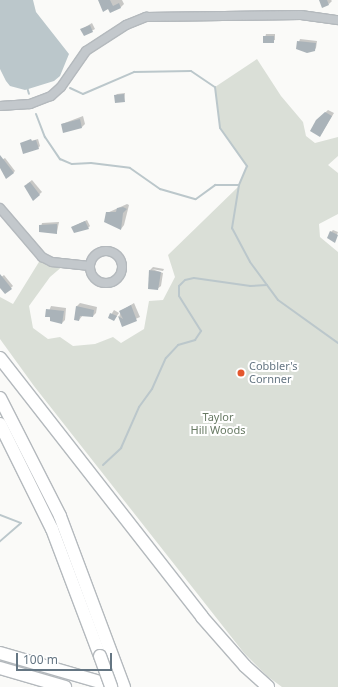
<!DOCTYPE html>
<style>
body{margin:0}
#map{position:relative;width:338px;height:687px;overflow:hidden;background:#fafaf8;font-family:"Noto Sans",sans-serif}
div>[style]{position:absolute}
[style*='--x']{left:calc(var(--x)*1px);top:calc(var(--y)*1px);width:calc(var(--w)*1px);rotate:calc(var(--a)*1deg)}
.green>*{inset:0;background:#dadfd7}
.water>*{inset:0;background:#bbc7cb}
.shadow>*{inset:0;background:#0003}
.stream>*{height:2px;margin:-1px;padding:0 1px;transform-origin:1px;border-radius:1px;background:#bbc7cb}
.building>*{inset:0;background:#aab3b9}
.roads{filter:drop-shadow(1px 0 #b4b9bd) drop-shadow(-1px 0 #b4b9bd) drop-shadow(0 1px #b4b9bd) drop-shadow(0 -1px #b4b9bd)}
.minor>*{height:8px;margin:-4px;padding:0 4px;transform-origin:4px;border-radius:4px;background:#c3c8cc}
.minor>.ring{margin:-4px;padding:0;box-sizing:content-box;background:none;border:8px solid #c3c8cc;border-radius:50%}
.highway>*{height:12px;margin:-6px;padding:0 6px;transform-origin:6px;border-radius:6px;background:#fff}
.bridges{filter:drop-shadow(1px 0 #b4b9bd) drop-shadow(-1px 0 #b4b9bd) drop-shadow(0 1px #b4b9bd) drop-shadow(0 -1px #b4b9bd)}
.highway-bridge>*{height:12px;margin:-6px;padding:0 6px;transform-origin:6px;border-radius:6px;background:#fff}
.dots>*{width:11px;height:11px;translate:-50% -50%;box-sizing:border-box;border:2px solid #fff;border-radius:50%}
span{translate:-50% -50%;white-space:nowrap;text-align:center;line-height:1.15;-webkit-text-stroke:4px #fff;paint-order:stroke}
.poi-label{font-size:11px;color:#657683}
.left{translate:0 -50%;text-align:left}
.park-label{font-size:11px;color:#687a64}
.scale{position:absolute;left:16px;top:653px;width:96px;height:18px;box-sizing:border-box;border:2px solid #657683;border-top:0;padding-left:5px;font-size:12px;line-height:14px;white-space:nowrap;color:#657683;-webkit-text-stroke:3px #fff;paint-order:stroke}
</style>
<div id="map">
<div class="green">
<div style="clip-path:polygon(257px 59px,281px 96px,303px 122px,306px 136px,315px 143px,338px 137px,338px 156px,328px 165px,338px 173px,338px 214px,319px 224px,320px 237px,338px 252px,338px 687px,282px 687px,267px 676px,244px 653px,34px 386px,0 339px,0 297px,13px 304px,42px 257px,64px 265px,50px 277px,29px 306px,33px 328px,48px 339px,60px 337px,73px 346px,95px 344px,113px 337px,121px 343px,144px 329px,149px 301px,163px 300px,175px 277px,168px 255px,239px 186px,247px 166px,220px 128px,215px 87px)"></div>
</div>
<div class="water">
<div style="clip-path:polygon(0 0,33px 0,36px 12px,69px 54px,60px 76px,54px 81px,25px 90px,10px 86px,6px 81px,0 69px)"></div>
</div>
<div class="shadow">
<div style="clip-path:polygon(99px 0,122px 0,124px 4px,121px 7px,109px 8px)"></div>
<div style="clip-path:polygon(319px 0,331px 0,332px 1px,329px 4px)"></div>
<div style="clip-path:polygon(92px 23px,95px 29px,84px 35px,82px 29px)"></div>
<div style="clip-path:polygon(266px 34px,275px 34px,275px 40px,264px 42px)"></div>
<div style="clip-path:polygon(300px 39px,317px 41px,316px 48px,314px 50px,297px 48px)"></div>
<div style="clip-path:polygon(125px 93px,124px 101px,115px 96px,117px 94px)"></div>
<div style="clip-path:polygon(328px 110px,334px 113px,320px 136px,316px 121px)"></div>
<div style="clip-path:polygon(83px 116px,85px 124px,82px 127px,62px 124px)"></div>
<div style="clip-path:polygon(38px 139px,40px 146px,38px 148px,21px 144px)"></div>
<div style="clip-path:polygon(5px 158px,15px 171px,13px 173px,0 167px,0 161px)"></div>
<div style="clip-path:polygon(32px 180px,42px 192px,34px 199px,27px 184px)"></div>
<div style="clip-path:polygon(127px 204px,129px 205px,124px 225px,121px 229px,107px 213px)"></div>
<div style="clip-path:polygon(87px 220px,90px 226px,88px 228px,72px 227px)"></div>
<div style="clip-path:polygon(59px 222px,57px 232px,40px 231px,42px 223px)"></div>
<div style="clip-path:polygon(333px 230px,338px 232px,335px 241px,331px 232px)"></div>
<div style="clip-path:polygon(153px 267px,164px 269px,163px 271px,152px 269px,163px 273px,161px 286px,157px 289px,150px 270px)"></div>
<div style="clip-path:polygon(4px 275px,13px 286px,5px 293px,0 287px,0 278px)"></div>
<div style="clip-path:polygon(80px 303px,97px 307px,96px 313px,93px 316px,83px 315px,79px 320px,77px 306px)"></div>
<div style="clip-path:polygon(134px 303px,140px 317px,122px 325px,119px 317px,121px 311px)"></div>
<div style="clip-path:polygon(51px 306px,66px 308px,65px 320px,62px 323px,47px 316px)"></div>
<div style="clip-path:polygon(114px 310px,119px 313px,114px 320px,109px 318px)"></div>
</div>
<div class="stream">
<div style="--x:27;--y:87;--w:7;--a:74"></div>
<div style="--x:70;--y:88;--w:14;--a:25"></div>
<div style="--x:83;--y:94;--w:56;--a:-23.3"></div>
<div style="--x:134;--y:72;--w:57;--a:-1"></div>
<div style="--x:191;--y:71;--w:29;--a:34"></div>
<div style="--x:215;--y:87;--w:41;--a:83"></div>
<div style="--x:220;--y:128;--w:47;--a:54.6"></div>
<div style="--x:247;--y:166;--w:21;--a:113"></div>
<div style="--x:239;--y:185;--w:44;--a:99.2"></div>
<div style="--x:232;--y:228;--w:38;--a:62"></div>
<div style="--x:250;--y:262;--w:47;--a:53.6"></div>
<div style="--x:278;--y:300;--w:74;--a:35.6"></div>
<div style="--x:36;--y:114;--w:25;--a:69"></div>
<div style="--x:45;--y:137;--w:27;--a:56"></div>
<div style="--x:60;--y:159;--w:13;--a:23"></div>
<div style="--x:72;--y:164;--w:19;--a:-3"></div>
<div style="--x:91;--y:163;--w:39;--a:7"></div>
<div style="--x:130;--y:168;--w:37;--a:35"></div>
<div style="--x:160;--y:189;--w:37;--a:16"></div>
<div style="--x:196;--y:199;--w:24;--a:-36"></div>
<div style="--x:215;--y:185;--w:24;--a:0"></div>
<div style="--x:103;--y:465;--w:25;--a:-43"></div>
<div style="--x:121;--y:448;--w:45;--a:-66.3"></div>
<div style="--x:139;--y:407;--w:22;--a:-54"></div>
<div style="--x:152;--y:389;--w:34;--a:-66"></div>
<div style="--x:166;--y:358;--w:18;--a:-47"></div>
<div style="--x:178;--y:345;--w:18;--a:-16"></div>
<div style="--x:195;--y:340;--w:11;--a:-56"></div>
<div style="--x:201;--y:331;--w:41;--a:-122.2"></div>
<div style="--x:179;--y:296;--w:10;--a:-90"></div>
<div style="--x:179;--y:286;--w:8;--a:-45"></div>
<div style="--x:185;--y:280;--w:9;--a:-13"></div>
<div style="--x:194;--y:278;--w:57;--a:8.1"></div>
<div style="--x:250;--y:286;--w:17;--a:-3"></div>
<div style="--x:0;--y:515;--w:22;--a:21"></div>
<div style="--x:21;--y:523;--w:28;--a:139"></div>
</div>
<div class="building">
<div style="clip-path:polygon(98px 0,110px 0,113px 6px,119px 3px,121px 8px,110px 13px,108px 9px,103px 12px)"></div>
<div style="clip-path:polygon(319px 0,327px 0,329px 5px,322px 8px)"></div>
<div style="clip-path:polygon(90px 25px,93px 32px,84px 36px,80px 29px)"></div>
<div style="clip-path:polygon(263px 36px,274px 36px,274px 43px,263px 43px)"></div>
<div style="clip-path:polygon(297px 41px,316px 43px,315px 51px,307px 53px,296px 49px)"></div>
<div style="clip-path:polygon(124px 94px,125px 102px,115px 103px,114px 95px)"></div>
<div style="clip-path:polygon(325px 112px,332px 116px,320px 137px,310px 131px,316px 120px)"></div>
<div style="clip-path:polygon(80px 119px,82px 128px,63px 133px,61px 124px)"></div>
<div style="clip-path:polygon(31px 139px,32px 141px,36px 140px,39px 149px,23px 154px,20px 143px)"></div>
<div style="clip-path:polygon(0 155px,14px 173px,6px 179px,0 168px)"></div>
<div style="clip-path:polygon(30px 182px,40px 195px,33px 201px,24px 186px)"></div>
<div style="clip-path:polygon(123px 207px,127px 209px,123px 213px,121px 230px,104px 222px,106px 212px,116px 212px,117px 208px)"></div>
<div style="clip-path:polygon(85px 221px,89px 229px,74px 233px,71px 227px)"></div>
<div style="clip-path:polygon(57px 224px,57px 234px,39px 232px,39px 225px)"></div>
<div style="clip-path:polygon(330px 231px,338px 235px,335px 243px,327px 238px)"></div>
<div style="clip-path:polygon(149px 270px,161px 272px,158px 290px,148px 289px)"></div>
<div style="clip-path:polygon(0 274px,12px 289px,5px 294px,0 288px)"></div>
<div style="clip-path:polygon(131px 305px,137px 321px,122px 327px,118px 316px,123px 319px,119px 311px)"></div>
<div style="clip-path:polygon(76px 306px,94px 310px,93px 317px,80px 316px,79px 321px,74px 320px)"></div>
<div style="clip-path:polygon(46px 309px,64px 311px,62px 324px,50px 321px,50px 317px,45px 317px)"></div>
<div style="clip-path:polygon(110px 313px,117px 316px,114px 321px,108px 318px)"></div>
</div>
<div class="roads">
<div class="minor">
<div style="--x:0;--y:106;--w:30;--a:-4"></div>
<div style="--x:30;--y:104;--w:22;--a:-21"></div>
<div style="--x:51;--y:96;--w:13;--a:-42"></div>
<div style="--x:61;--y:87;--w:44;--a:-55.2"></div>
<div style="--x:86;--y:51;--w:48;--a:-33"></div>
<div style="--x:126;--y:25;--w:22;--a:-22"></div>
<div style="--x:146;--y:17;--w:155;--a:-0.7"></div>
<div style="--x:301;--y:15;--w:37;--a:8"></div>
<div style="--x:0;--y:208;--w:65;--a:49.4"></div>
<div style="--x:42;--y:257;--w:11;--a:27"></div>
<div style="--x:52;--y:262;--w:38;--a:6"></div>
<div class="ring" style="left:90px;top:251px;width:24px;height:24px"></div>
</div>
<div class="highway">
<div style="--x:0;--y:358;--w:328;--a:52"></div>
<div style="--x:202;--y:617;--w:65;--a:48.7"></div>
<div style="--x:245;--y:666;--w:31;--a:42"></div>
<div style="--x:0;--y:398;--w:132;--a:63"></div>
<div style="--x:60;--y:516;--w:183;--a:69.5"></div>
<div style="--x:0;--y:424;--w:117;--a:63.7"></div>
<div style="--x:52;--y:529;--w:136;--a:69.3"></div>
<div style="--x:0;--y:653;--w:122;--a:16.2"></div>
<div style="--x:0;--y:668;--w:68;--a:16.3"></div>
</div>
</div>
<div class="bridges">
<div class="highway-bridge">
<div style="--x:100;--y:656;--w:33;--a:70"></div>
</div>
</div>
<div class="dots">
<div style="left:241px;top:373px;background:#e4572e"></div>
</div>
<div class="poi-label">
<span class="left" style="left:249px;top:373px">Cobbler's<br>Cornner</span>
</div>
<div class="park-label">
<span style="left:218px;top:424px">Taylor<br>Hill Woods</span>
</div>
<div class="scale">100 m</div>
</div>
